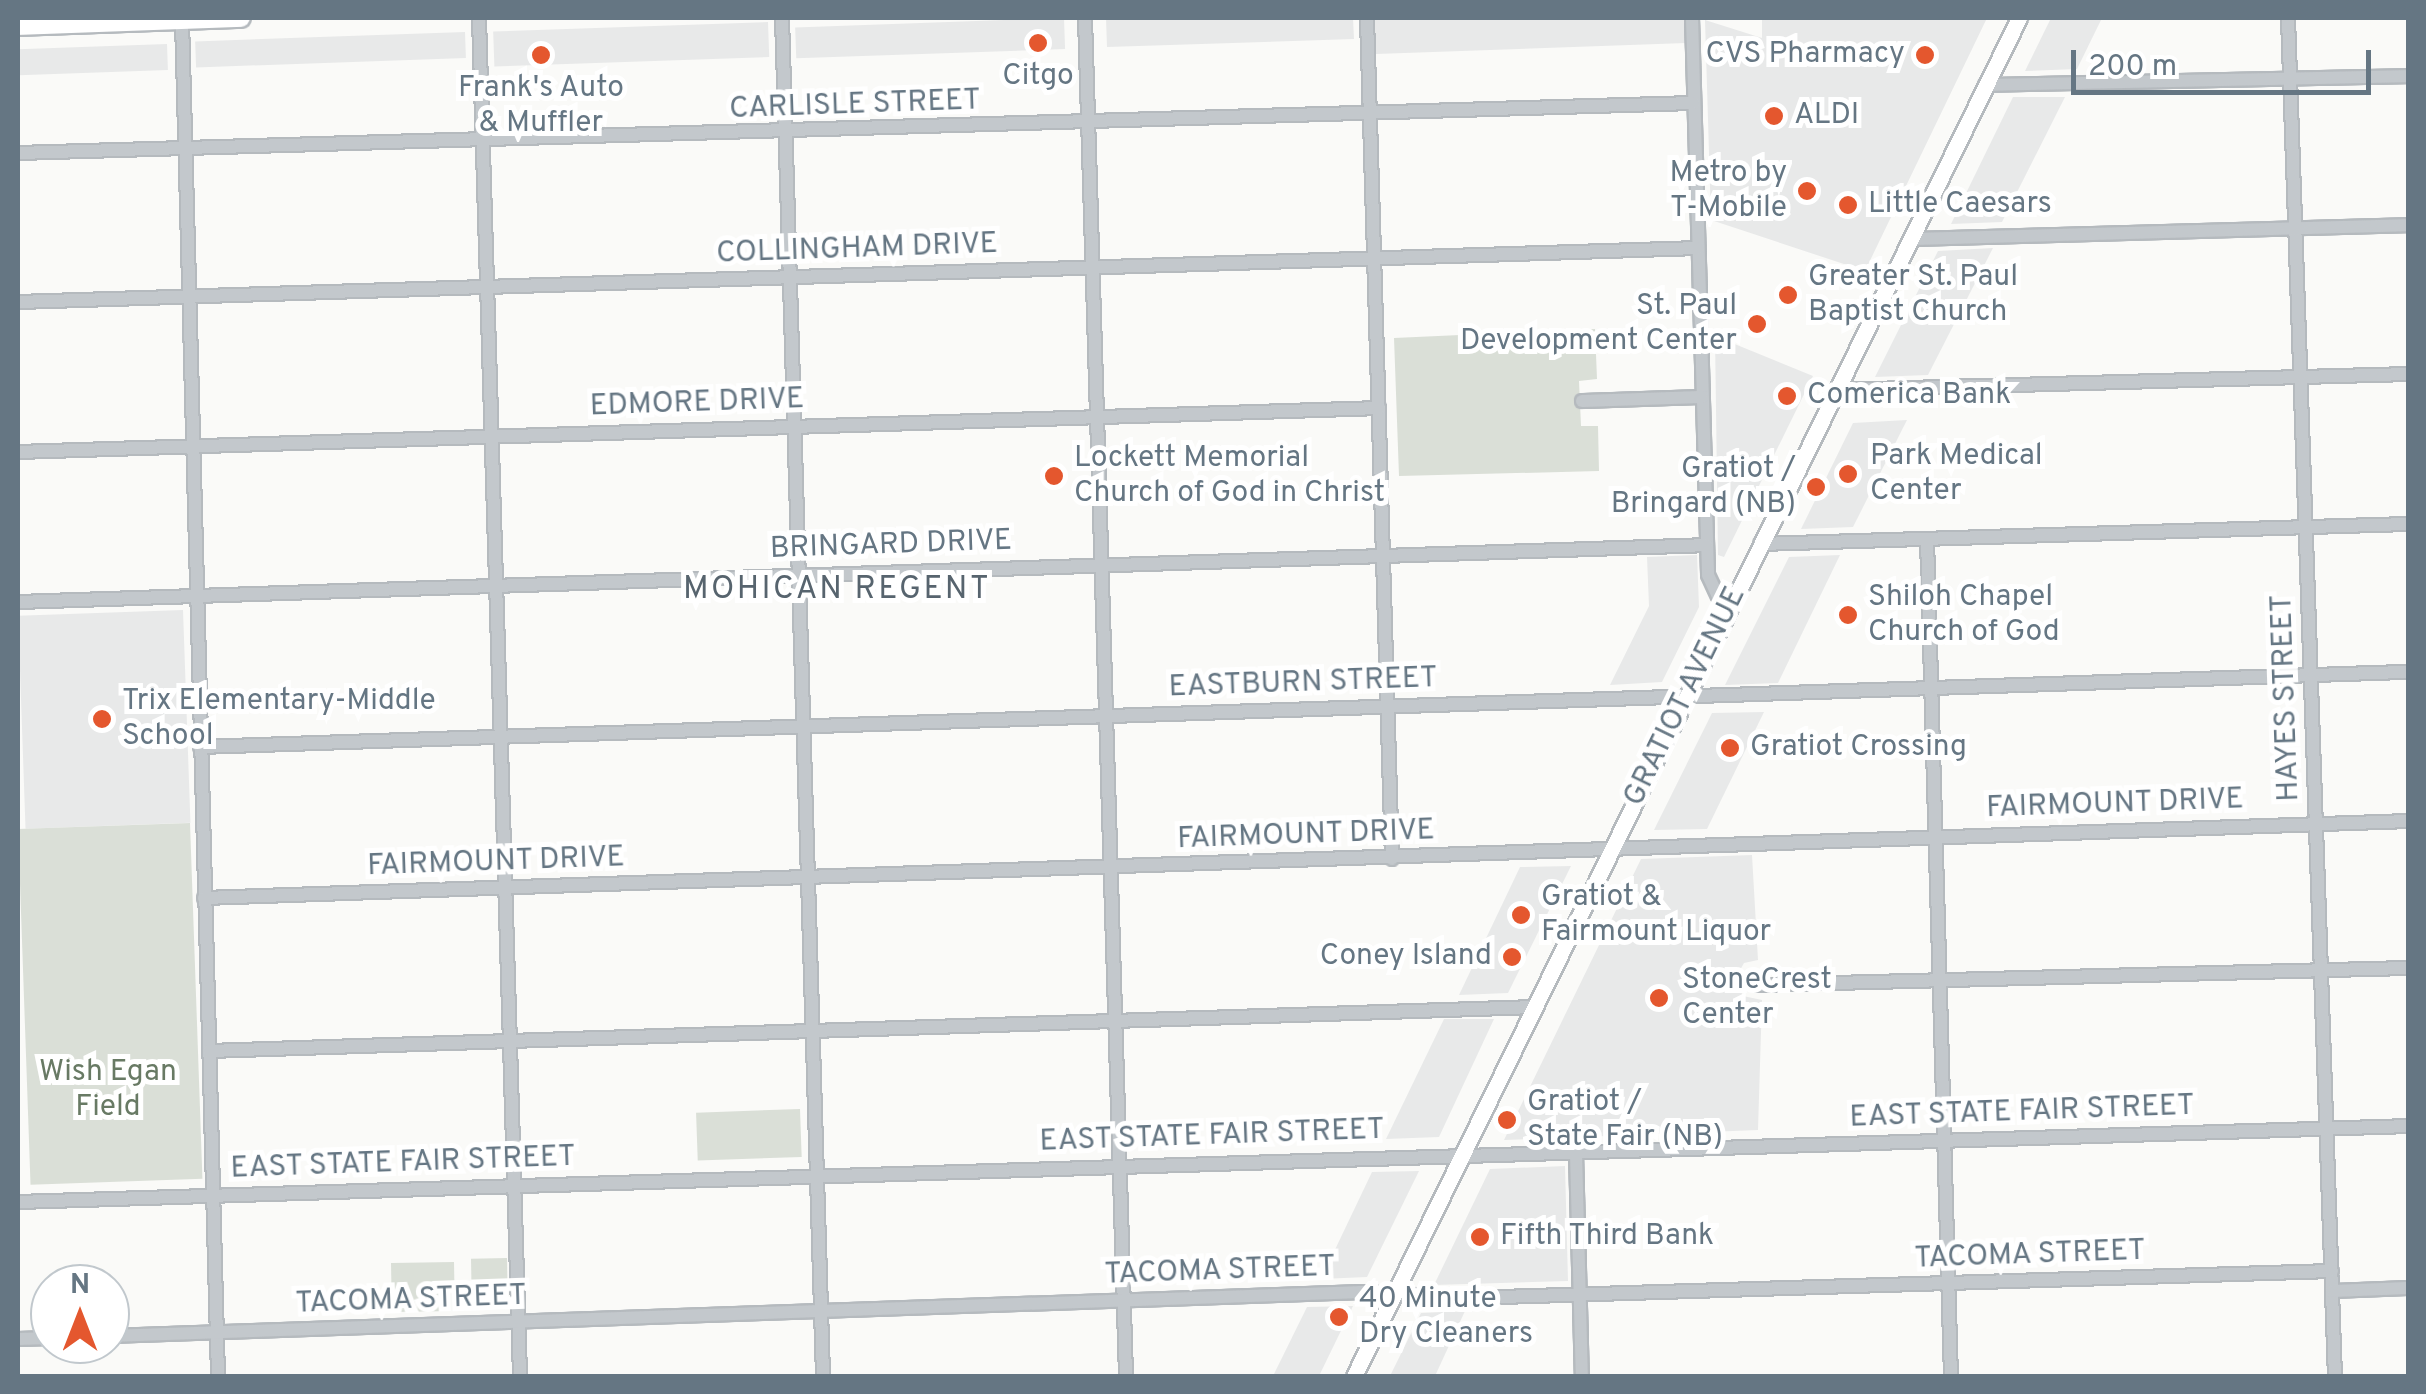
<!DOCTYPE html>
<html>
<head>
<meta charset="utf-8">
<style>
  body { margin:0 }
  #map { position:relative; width:2426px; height:1394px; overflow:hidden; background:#fafaf8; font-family:Overpass,sans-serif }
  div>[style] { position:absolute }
  .built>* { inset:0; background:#e8e9e9; transform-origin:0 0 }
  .green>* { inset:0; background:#dadfd7; transform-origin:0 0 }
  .roads { filter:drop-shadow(2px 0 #b5babe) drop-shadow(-2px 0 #b5babe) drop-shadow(0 2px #b5babe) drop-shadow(0 -2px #b5babe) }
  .minor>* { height:12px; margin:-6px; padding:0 6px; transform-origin:6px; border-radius:6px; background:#c3c8cc }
  .major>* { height:15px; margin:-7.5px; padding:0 7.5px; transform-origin:7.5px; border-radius:7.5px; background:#fff }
  .highway>* { height:18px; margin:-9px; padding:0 9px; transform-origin:9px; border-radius:9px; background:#fff }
  .dots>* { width:28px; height:28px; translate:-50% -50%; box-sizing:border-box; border:5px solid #fff; border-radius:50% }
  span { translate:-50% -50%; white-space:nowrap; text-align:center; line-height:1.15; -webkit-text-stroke:10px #fff; paint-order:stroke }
  .poi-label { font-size:30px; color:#657683 }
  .right { translate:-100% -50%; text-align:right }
  .left { translate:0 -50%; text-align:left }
  .street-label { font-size:30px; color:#657683 }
  .park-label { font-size:30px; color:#687a64 }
  .neighbourhood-label { font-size:32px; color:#57646e; letter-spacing:2.5px }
  .frame { position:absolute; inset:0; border:20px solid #657683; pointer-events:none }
  .north { position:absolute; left:30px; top:1264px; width:100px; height:100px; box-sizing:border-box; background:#fff; border:2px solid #c1c8cd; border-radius:50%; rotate:0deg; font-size:28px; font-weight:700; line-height:40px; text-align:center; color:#657683 }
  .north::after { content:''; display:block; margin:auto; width:35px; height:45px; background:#e4572e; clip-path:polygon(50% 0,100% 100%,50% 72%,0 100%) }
  .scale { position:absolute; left:2071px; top:50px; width:300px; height:45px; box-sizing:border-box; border:5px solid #657683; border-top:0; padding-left:12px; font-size:30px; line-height:35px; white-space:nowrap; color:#657683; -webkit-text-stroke:8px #fff; paint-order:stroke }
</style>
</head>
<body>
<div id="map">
  <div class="built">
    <div style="left:1064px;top:18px;width:31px;height:269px;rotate:88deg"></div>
    <div style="clip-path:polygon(1106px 18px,1353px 18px,1354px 39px,1107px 47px)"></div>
    <div style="clip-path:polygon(1374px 18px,1684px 18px,1686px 43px,1376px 54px)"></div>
    <div style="clip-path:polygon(1762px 18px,1987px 18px,1865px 271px,1711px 220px,1705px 20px,1762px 38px)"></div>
    <div style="clip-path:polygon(2051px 18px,2102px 18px,2077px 69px,2025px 71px)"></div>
    <div style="left:768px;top:22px;width:35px;height:275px;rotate:88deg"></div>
    <div style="left:465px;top:32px;width:26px;height:270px;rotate:88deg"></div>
    <div style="left:167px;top:44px;width:26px;height:149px;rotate:88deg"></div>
    <div style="clip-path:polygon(2013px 97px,2065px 97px,2002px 222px,1951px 224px)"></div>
    <div style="clip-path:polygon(1993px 248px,1928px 375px,1875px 377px,1938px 251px)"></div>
    <div style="clip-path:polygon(1715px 336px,1813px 376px,1724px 557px,1718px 555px)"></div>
    <div style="clip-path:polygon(1907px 420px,1853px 527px,1801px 529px,1853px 423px)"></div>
    <div style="clip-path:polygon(1697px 555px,1699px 607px,1662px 682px,1610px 685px,1649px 606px,1647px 557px)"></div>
    <div style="clip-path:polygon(1840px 555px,1778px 683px,1725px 685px,1789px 557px)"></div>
    <div style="left:183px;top:610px;width:213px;height:165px;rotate:88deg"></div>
    <div style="clip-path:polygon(1764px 712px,1707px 829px,1654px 830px,1712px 713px)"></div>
    <div style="clip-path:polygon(1752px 855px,1758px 960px,1744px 963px,1735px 979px,1743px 996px,1762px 1000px,1758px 1130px,1504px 1140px,1641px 859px)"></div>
    <div style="clip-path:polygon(1571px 866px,1508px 993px,1459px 995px,1520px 867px)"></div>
    <div style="clip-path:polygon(1444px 1019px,1494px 1019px,1439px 1137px,1386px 1139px)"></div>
    <div style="clip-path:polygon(1565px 1166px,1568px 1281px,1434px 1285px,1490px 1169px)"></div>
    <div style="clip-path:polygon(1419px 1171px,1367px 1277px,1321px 1279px,1372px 1172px)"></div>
    <div style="clip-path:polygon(1353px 1306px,1319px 1376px,1273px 1376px,1307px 1307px)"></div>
    <div style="clip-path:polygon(1465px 1311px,1435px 1376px,1390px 1376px,1421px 1313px)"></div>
  </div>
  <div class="green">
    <div style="clip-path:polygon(1595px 329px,1597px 379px,1579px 381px,1581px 426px,1598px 426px,1599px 471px,1399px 476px,1394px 338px)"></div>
    <div style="left:190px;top:823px;width:356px;height:172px;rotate:88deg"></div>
    <div style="left:800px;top:1109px;width:48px;height:104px;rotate:88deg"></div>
    <div style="left:507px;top:1258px;width:51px;height:36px;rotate:89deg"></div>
    <div style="left:454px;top:1262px;width:49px;height:63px;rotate:89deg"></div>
  </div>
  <div class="roads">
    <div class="minor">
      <div style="left:479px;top:18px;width:1359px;rotate:88.27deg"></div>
      <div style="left:782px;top:18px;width:1359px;rotate:88.27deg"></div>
      <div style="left:1085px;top:18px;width:1359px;rotate:88.27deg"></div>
      <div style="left:1367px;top:18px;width:841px;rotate:88.3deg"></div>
      <div style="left:1692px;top:18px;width:557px;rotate:88.35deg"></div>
      <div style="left:1708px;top:575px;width:23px;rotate:65deg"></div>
      <div style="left:1718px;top:596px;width:15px;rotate:32deg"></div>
      <div style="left:2288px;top:18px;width:1359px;rotate:88.02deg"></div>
      <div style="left:182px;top:20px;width:1356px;rotate:88.48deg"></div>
      <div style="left:1985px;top:85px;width:423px;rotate:-1.2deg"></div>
      <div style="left:18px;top:153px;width:1676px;rotate:-1.71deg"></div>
      <div style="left:1911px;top:239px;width:497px;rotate:-1.6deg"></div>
      <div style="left:18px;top:302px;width:1681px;rotate:-1.84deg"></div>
      <div style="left:1836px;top:390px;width:572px;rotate:-1.6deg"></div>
      <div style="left:1582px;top:401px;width:120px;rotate:-1.9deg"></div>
      <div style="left:18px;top:452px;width:1362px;rotate:-1.85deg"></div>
      <div style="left:1927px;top:539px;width:837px;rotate:88.36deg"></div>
      <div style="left:1760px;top:544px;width:648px;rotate:-1.77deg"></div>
      <div style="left:18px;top:602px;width:1689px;rotate:-1.93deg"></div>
      <div style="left:200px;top:747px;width:2209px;rotate:-1.95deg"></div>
      <div style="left:204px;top:898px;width:2205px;rotate:-2deg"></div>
      <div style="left:1758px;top:985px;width:650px;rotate:-1.5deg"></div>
      <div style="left:209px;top:1051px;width:1326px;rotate:-1.9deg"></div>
      <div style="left:1576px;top:1153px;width:223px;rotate:88.5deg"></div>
      <div style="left:18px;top:1202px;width:2391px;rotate:-1.82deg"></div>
      <div style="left:2333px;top:1291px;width:75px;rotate:-2.3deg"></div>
      <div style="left:110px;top:1336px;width:1253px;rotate:-2.01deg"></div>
      <div style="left:1362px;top:1292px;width:106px;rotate:3.2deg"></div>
      <div style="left:1468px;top:1298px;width:864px;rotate:-1.79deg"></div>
      <div style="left:18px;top:1339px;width:32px;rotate:-2deg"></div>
    </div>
    <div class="major">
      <div style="left:1354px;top:1376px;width:1512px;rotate:-63.91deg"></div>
    </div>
    <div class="highway">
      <div style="left:18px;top:26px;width:223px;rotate:-2.1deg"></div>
    </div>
  </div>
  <div class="dots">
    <div style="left:1038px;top:43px;background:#e4572e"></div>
    <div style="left:541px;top:55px;background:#e4572e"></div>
    <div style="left:1925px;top:55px;background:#e4572e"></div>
    <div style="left:1774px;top:116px;background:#e4572e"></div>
    <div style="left:1807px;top:191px;background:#e4572e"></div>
    <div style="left:1848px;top:205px;background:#e4572e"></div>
    <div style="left:1788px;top:295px;background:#e4572e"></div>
    <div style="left:1757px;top:324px;background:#e4572e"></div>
    <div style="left:1787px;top:396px;background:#e4572e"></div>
    <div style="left:1848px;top:474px;background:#e4572e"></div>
    <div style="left:1054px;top:476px;background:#e4572e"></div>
    <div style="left:1816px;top:487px;background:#e4572e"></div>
    <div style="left:1848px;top:615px;background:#e4572e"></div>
    <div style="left:102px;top:719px;background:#e4572e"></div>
    <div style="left:1730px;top:748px;background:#e4572e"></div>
    <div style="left:1521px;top:915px;background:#e4572e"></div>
    <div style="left:1512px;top:957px;background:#e4572e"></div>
    <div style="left:1659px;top:998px;background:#e4572e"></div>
    <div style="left:1507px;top:1120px;background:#e4572e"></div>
    <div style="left:1480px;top:1237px;background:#e4572e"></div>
    <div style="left:1339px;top:1317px;background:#e4572e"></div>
  </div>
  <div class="poi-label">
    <span class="right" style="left:1905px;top:55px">CVS Pharmacy</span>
    <span style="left:1038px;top:77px">Citgo</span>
    <span style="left:541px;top:106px">Frank's Auto<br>&amp; Muffler</span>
    <span class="left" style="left:1794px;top:116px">ALDI</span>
    <span class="right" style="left:1787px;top:191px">Metro by<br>T-Mobile</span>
    <span class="left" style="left:1868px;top:205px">Little Caesars</span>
    <span class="left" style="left:1808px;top:295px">Greater St. Paul<br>Baptist Church</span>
    <span class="right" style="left:1737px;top:324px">St. Paul<br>Development Center</span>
    <span class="left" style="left:1807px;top:396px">Comerica Bank</span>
    <span class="left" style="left:1870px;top:474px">Park Medical<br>Center</span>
    <span class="left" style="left:1074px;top:476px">Lockett Memorial<br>Church of God in Christ</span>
    <span class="right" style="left:1796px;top:487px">Gratiot /<br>Bringard (NB)</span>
    <span class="left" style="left:1868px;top:615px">Shiloh Chapel<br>Church of God</span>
    <span class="left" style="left:122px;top:719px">Trix Elementary-Middle<br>School</span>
    <span class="left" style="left:1750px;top:748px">Gratiot Crossing</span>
    <span class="left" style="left:1541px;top:915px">Gratiot &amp;<br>Fairmount Liquor</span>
    <span class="right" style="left:1492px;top:957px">Coney Island</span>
    <span class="left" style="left:1682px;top:998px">StoneCrest<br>Center</span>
    <span class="left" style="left:1527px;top:1120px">Gratiot /<br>State Fair (NB)</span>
    <span class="left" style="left:1500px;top:1237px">Fifth Third Bank</span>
    <span class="left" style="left:1359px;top:1317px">40 Minute<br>Dry Cleaners</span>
  </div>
  <div class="street-label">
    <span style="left:855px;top:106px;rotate:-2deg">CARLISLE STREET</span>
    <span style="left:857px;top:250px;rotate:-2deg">COLLINGHAM DRIVE</span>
    <span style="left:697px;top:404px;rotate:-2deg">EDMORE DRIVE</span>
    <span style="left:891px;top:546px;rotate:-2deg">BRINGARD DRIVE</span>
    <span style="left:1303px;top:684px;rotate:-2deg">EASTBURN STREET</span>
    <span style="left:1686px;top:697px;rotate:-64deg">GRATIOT AVENUE</span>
    <span style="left:2287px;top:698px;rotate:-92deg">HAYES STREET</span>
    <span style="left:2115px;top:805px;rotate:-2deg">FAIRMOUNT DRIVE</span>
    <span style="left:1306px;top:836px;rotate:-2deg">FAIRMOUNT DRIVE</span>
    <span style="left:496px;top:863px;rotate:-2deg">FAIRMOUNT DRIVE</span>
    <span style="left:2022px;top:1113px;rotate:-2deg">EAST STATE FAIR STREET</span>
    <span style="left:1212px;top:1137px;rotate:-2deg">EAST STATE FAIR STREET</span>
    <span style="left:403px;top:1164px;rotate:-2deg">EAST STATE FAIR STREET</span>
    <span style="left:2030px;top:1256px;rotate:-2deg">TACOMA STREET</span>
    <span style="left:1220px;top:1272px;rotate:-2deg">TACOMA STREET</span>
    <span style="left:411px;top:1301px;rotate:-2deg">TACOMA STREET</span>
  </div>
  <div class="park-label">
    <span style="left:108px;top:1090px">Wish Egan<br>Field</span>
  </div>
  <div class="neighbourhood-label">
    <span style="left:837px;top:590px">MOHICAN REGENT</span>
  </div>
  <div class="frame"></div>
  <div class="north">N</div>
  <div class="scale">200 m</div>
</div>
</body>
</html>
